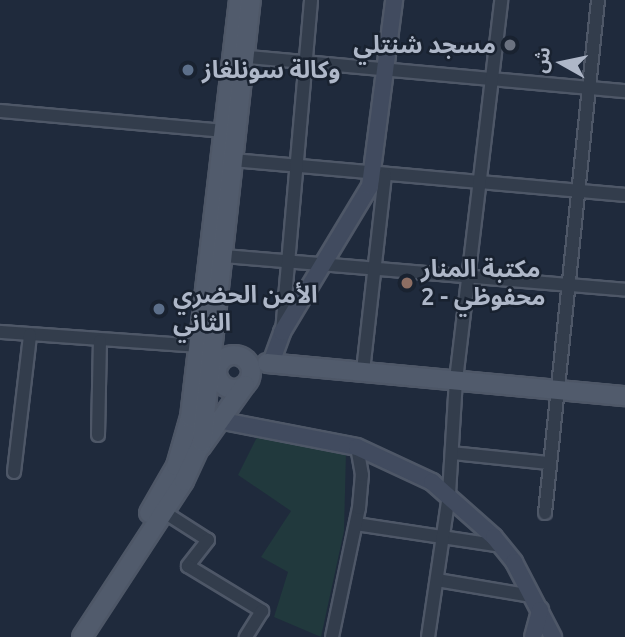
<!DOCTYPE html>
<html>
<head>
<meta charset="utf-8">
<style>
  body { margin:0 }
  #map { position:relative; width:625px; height:637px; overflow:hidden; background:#1f2a3c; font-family:Ubuntu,"Noto Sans Arabic",sans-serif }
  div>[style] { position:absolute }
  .green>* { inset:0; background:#21393d }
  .roads { filter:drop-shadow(2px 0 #4e5767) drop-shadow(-2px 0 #4e5767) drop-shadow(0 2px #4e5767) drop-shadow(0 -2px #4e5767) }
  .street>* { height:12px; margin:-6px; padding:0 6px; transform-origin:6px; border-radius:6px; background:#333d4c }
  .secondary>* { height:16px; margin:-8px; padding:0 8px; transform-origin:8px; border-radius:8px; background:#414b5f }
  .primary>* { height:18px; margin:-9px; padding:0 9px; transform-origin:9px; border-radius:9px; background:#515b6c }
  .primary>.ring { margin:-9px; padding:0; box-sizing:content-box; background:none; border:18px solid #515b6c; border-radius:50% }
  .dots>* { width:19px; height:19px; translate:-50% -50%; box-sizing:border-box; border:4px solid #192230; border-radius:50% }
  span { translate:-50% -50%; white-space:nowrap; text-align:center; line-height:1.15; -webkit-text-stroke:5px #192230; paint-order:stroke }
  .poi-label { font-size:24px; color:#aeb7c8; font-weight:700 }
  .right { translate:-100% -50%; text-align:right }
  .left { translate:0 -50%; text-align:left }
  .north { position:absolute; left:527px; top:28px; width:70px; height:70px; -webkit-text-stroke:5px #192230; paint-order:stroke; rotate:279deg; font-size:19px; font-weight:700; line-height:28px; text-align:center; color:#aeb7c8 }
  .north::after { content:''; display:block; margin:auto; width:24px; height:32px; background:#aeb7c8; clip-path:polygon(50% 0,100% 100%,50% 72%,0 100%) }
</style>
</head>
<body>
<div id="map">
  <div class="green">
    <div style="clip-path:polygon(259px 433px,346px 452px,344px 531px,321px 637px,274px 617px,288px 572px,261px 557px,291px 511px,238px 475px)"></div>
  </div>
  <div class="roads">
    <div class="street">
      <div style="left:238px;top:56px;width:389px;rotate:5.2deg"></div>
      <div style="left:0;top:111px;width:225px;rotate:5.1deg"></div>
      <div style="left:233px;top:160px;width:394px;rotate:5.1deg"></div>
      <div style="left:224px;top:256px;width:402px;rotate:4.8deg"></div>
      <div style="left:0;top:332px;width:198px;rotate:4deg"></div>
      <div style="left:282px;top:332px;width:333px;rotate:-85deg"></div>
      <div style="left:363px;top:371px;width:197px;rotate:-83.6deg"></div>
      <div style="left:98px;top:435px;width:94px;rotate:-88.8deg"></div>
      <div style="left:452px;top:453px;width:98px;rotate:5.9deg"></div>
      <div style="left:14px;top:472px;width:138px;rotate:-83.3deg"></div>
      <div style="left:164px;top:512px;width:52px;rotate:32.5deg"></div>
      <div style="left:208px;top:540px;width:33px;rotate:128deg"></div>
      <div style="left:188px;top:566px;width:87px;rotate:31.3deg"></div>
      <div style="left:262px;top:611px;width:31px;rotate:122deg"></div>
      <div style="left:545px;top:513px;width:516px;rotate:-84.1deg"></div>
      <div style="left:356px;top:524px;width:148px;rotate:8.6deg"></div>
      <div style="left:437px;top:580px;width:96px;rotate:9.6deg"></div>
      <div style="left:332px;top:637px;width:132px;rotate:-78.2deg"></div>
      <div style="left:359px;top:508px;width:33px;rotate:-85deg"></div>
      <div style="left:362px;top:475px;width:28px;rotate:-100deg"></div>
      <div style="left:428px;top:637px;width:145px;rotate:-81.6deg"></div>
      <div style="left:449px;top:494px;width:114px;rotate:-86.5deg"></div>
      <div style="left:456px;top:380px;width:383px;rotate:-83.2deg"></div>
    </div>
    <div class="secondary">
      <div style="left:271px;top:363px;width:33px;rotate:-70deg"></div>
      <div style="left:282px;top:332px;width:170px;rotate:-58.9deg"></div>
      <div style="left:370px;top:186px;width:188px;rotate:-82.6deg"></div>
      <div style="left:223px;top:421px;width:136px;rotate:11deg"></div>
      <div style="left:357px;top:447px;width:83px;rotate:25deg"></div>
      <div style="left:432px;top:482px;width:83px;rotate:41.6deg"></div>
      <div style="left:494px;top:537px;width:32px;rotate:51deg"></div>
      <div style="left:514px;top:562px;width:85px;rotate:62.5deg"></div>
      <div style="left:533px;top:637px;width:28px;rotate:-75deg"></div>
    </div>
    <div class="primary">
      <div class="ring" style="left:217px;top:355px;width:16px;height:16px"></div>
      <div style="left:267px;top:363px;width:360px;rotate:5.3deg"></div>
      <div style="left:201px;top:447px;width:76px;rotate:-54.6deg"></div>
      <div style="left:149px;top:513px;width:54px;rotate:-60.1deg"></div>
      <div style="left:176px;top:466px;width:51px;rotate:-74.1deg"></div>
      <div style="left:190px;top:417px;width:420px;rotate:-83.3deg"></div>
      <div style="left:82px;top:637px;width:186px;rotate:-56.8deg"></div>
      <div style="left:184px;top:481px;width:43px;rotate:-65.2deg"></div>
      <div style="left:202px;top:442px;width:445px;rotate:-83.7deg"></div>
    </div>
  </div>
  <div class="dots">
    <div style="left:510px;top:45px;background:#6b7280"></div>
    <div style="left:188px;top:70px;background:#5c6f8a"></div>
    <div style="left:407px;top:283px;background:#8d6e63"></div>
    <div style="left:159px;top:309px;background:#5c6f8a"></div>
  </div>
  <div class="poi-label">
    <span class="right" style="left:496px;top:45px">مسجد شنتلي</span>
    <span class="left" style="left:202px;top:70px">وكالة سونلغاز</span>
    <span class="left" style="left:421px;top:283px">مكتبة المنار<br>2 - محفوظي</span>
    <span class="left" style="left:173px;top:309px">الأمن الحضري<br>الثاني</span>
  </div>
  <div class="north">ش</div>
</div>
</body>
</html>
